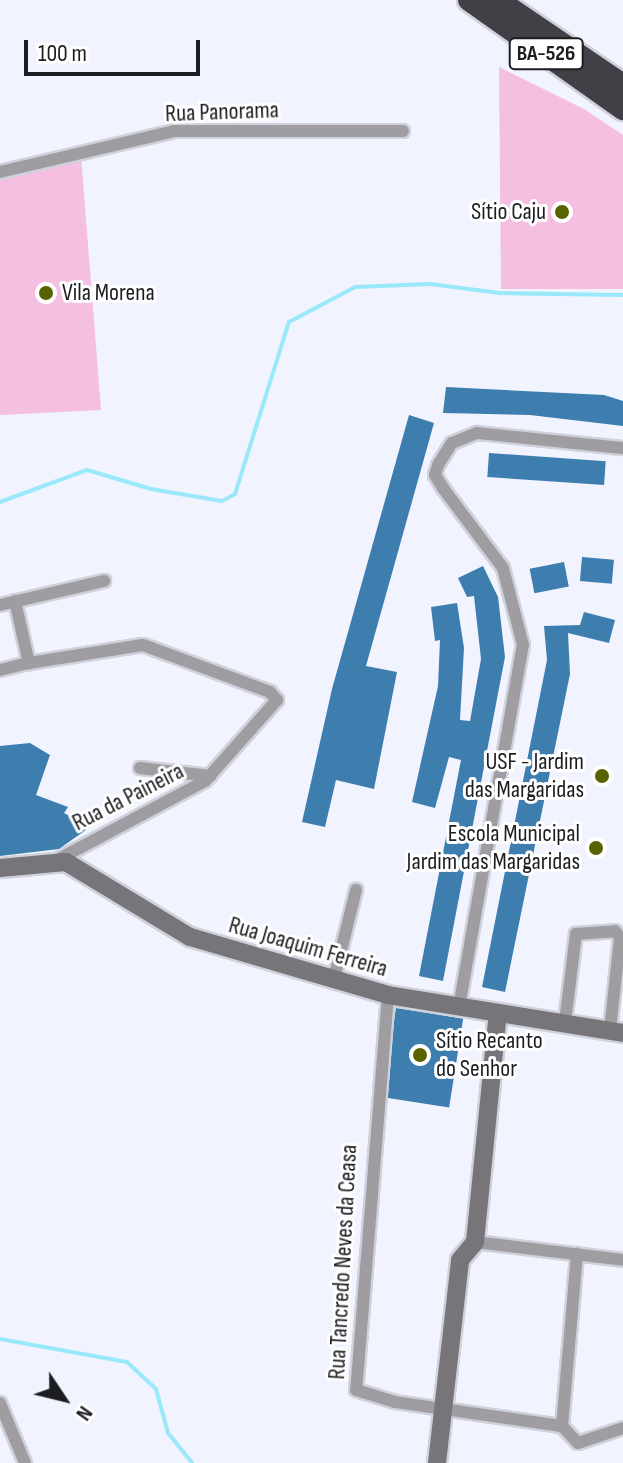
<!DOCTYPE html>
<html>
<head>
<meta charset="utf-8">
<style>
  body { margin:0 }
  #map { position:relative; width:623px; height:1463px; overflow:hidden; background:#f1f3fe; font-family:"Sofia Sans Condensed",sans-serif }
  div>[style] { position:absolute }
  .green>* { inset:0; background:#f4bfe0 }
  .stream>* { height:4px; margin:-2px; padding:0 2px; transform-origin:2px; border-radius:2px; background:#9ae9fa }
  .building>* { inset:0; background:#3e7eaf; transform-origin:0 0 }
  .roads { filter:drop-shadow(2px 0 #cfd1db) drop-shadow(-2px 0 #cfd1db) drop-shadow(0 2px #cfd1db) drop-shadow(0 -2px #cfd1db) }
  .street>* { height:12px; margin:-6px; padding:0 6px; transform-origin:6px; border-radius:6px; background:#9f9da2 }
  .secondary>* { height:18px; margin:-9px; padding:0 9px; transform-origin:9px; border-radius:9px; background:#77747a }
  .highway>* { height:22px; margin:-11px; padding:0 11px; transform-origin:11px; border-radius:11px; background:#433f47 }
  .dots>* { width:22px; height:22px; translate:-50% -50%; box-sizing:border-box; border:4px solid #fff; border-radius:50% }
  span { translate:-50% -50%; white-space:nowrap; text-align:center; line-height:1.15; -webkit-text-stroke:6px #fff; paint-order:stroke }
  .shield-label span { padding:2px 6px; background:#fff; border:2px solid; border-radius:6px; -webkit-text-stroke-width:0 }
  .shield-label { font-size:22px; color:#1c1d21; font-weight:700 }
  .street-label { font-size:24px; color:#1c1d21 }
  .poi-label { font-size:24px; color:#1c1d21 }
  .right { translate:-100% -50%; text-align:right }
  .left { translate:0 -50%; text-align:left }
  .north { position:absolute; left:24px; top:1359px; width:80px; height:80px; -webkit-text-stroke:6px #fff; paint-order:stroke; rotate:125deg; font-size:22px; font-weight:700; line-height:32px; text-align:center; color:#1c1d21 }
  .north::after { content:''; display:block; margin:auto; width:28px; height:36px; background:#1c1d21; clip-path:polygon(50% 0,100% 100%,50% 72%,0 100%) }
  .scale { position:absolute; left:24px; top:40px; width:176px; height:36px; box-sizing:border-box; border:4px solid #1c1d21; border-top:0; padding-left:10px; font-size:24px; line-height:28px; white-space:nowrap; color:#1c1d21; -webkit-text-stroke:6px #fff; paint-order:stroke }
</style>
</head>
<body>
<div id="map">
  <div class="green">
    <div style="clip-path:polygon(499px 67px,584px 109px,623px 135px,623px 289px,501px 289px)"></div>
    <div style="clip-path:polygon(81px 156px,101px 410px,0 415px,0 176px)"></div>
  </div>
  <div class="stream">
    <div style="left:0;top:502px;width:93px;rotate:-20.2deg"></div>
    <div style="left:87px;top:470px;width:67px;rotate:16.5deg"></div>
    <div style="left:151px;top:489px;width:72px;rotate:9.6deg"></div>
    <div style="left:222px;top:501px;width:15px;rotate:-28deg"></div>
    <div style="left:235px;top:494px;width:180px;rotate:-72.6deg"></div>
    <div style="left:289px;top:322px;width:75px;rotate:-27.9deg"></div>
    <div style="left:355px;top:287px;width:75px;rotate:-2.3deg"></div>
    <div style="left:430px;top:284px;width:70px;rotate:7.4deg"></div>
    <div style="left:499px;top:293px;width:124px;rotate:0.9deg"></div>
    <div style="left:0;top:1339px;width:129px;rotate:10.3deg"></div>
    <div style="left:127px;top:1362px;width:40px;rotate:43deg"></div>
    <div style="left:156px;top:1389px;width:46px;rotate:74.7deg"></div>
    <div style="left:168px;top:1433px;width:38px;rotate:51deg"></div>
  </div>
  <div class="building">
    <div style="clip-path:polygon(446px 387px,604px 395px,623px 401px,623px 426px,530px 415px,443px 413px)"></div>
    <div style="clip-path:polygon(409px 415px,434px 423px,366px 666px,397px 672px,374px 789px,336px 780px,325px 827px,302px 822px,332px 689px)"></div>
    <div style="left:489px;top:453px;width:117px;height:24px;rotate:4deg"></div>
    <div style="left:582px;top:557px;width:32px;height:24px;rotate:5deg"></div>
    <div style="left:564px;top:562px;width:25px;height:35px;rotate:79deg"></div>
    <div style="clip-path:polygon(483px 566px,498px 597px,505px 657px,443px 981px,419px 976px,461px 760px,449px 757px,435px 808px,412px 802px,438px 686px,440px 640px,435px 641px,431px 607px,457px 603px,464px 648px,460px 720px,470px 721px,481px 659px,474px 596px,467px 597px,458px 578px)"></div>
    <div style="clip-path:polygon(584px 612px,615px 620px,609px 643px,568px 633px,570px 674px,505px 992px,482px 987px,547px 660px,544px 626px,580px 625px)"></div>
    <div style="clip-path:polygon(30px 743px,50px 755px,36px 795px,68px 807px,64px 813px,90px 827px,59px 849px,0 856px,0 746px)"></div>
    <div style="left:396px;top:1008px;width:68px;height:90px;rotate:9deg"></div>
  </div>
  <div class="roads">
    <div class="street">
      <div style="left:0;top:172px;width:180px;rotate:-13.2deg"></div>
      <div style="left:175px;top:131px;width:228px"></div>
      <div style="left:15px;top:601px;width:64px;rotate:77.3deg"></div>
      <div style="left:29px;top:663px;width:115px;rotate:-9deg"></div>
      <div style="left:143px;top:645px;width:135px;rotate:20.3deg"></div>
      <div style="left:270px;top:692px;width:11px;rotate:49deg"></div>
      <div style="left:277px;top:700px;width:108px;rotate:131.6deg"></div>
      <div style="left:205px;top:781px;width:168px;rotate:151.9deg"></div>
      <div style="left:0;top:605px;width:107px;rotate:-13deg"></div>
      <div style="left:0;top:670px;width:30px;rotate:-14deg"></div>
      <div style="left:140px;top:768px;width:71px;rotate:6.4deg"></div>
      <div style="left:334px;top:979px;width:92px;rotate:-76.1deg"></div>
      <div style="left:388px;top:995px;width:396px;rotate:94.6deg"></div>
      <div style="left:356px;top:1390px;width:41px;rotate:17.1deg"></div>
      <div style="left:395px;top:1402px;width:169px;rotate:8.2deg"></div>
      <div style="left:459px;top:1007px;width:368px;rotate:-80deg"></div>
      <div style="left:523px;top:645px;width:80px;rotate:-104.6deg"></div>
      <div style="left:503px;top:568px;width:100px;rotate:-126.9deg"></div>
      <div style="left:443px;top:488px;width:15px;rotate:-122deg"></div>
      <div style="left:435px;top:475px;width:10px;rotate:-73deg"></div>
      <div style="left:438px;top:465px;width:26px;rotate:-58deg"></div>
      <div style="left:452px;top:443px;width:27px;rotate:-22deg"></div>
      <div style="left:477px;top:433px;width:147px;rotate:5.9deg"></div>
      <div style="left:565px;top:1022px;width:89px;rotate:-82.9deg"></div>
      <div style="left:576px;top:934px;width:39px;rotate:-4deg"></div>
      <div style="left:615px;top:931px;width:9px;rotate:54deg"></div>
      <div style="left:620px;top:938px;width:93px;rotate:96.2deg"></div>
      <div style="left:475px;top:1242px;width:149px;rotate:6.9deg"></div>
      <div style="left:0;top:1403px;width:65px;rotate:67.4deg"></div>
      <div style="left:562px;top:1426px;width:173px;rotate:-85deg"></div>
      <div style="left:562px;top:1426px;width:23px;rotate:47deg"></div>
      <div style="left:578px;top:1443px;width:47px;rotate:-18.4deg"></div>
    </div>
    <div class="secondary">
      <div style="left:0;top:868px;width:66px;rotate:-5.2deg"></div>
      <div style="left:66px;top:862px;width:145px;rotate:31.2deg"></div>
      <div style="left:190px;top:937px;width:206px;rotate:16.3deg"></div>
      <div style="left:388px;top:995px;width:238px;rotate:9.2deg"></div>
      <div style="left:437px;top:1463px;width:204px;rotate:-83.5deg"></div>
      <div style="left:460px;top:1260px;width:23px;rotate:-50deg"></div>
      <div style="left:475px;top:1242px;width:230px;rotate:-84.3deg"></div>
    </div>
    <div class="highway">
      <div style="left:469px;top:0;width:189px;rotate:35.3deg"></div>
      <div style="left:498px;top:0;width:151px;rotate:34.2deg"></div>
    </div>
  </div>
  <div class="dots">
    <div style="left:562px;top:212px;background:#586200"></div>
    <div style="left:46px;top:293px;background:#586200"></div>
    <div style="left:602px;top:776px;background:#586200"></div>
    <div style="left:596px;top:848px;background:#586200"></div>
    <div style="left:420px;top:1055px;background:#586200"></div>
  </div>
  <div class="shield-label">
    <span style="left:546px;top:54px">BA-526</span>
  </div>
  <div class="street-label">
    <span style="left:222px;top:112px;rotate:-2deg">Rua Panorama</span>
    <span style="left:128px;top:797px;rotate:-27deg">Rua da Paineira</span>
    <span style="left:308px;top:947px;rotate:16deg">Rua Joaquim Ferreira</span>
    <span style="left:343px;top:1262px;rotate:-87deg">Rua Tancredo Neves da Ceasa</span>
  </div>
  <div class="poi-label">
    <span class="right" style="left:546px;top:212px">Sítio Caju</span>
    <span class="left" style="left:62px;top:293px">Vila Morena</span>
    <span class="right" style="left:584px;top:776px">USF - Jardim<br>das Margaridas</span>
    <span class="right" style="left:580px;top:848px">Escola Municipal<br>Jardim das Margaridas</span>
    <span class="left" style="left:436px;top:1055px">Sítio Recanto<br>do Senhor</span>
  </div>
  <div class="north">N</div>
  <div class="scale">100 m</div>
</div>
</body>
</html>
